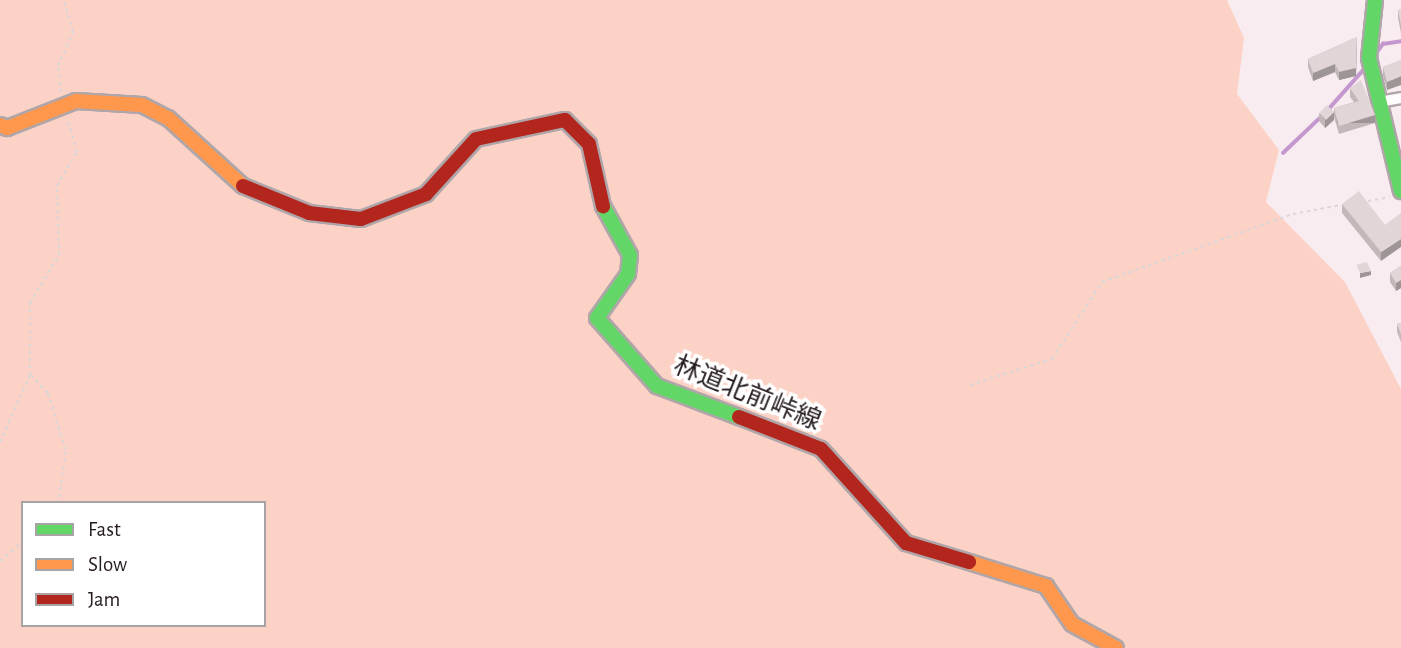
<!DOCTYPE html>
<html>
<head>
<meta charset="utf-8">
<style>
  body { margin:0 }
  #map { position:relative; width:1401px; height:648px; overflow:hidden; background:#f9ecf0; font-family:"Alegreya Sans","Noto Sans JP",sans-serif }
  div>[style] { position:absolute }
  .green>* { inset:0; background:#fbd2c5 }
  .stream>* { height:3.5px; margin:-1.75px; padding:0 1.75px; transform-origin:1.75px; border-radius:1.75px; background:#c498cf }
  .path>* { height:2px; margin-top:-1px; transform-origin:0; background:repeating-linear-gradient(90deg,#dad6d7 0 3.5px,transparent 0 7px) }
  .roads { filter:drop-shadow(2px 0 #b0a6a9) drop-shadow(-2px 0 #b0a6a9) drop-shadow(0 2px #b0a6a9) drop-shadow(0 -2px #b0a6a9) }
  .street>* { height:10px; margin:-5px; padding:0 5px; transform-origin:5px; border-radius:5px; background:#fefcfd }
  .fast>* { height:14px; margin:-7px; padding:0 7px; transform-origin:7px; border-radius:7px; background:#63d668 }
  .slow>* { height:14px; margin:-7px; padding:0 7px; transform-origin:7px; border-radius:7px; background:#ff974d }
  .jam>* { height:14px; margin:-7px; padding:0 7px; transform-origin:7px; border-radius:7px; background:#b3261e }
  .wall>* { inset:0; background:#c2b7b9 }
  .shaded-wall>* { inset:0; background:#9e9596; transform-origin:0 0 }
  .building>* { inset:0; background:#e1d5d7; transform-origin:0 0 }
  span { translate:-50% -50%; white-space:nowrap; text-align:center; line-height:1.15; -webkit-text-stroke:7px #fff; paint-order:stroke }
  .street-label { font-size:26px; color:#261c1f }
  .legend { position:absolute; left:21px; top:501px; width:245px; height:126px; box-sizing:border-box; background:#fff; border:2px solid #a8a4a5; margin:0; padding:9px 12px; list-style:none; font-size:21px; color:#261c1f }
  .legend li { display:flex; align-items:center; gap:14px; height:35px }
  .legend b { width:35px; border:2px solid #a8a4a5 }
</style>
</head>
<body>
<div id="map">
  <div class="green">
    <div style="clip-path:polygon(evenodd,0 0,1227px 0,1244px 38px,1237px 94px,1279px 150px,1266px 202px,1345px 282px,1401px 389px,1401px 648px,0 648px,0 0,23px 503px,264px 503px,264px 625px,23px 625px,23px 503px)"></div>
  </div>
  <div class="stream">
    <div style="left:1375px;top:55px;width:14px;rotate:-54deg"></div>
    <div style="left:1383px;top:44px;width:18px;rotate:-9deg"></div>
    <div style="left:1327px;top:111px;width:59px;rotate:-48.4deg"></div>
    <div style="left:1283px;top:153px;width:54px;rotate:-43.5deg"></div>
  </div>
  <div class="path">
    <div style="left:61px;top:92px;width:26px;rotate:-97deg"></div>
    <div style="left:58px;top:66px;width:37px;rotate:-66deg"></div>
    <div style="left:73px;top:32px;width:33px;rotate:-106deg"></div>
    <div style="left:1368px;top:201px;width:22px;rotate:-10deg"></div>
    <div style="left:31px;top:375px;width:25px;rotate:47deg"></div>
    <div style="left:48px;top:393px;width:62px;rotate:73deg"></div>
    <div style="left:66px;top:452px;width:52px;rotate:98.9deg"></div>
    <div style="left:970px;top:385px;width:86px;rotate:-17.6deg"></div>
    <div style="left:1052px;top:359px;width:92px;rotate:-57deg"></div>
    <div style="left:1102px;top:282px;width:203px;rotate:-19.6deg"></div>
    <div style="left:1293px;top:214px;width:49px;rotate:-10.6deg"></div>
    <div style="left:0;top:442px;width:73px;rotate:-65.9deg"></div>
    <div style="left:30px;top:375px;width:72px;rotate:-90deg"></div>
    <div style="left:30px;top:303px;width:56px;rotate:-58.9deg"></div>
    <div style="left:59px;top:255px;width:69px;rotate:-91.7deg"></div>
    <div style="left:57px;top:186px;width:39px;rotate:-60deg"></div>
    <div style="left:77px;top:152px;width:35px;rotate:-106deg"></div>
    <div style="left:0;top:561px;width:30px;rotate:-40deg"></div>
  </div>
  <div class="roads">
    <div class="street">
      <div style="left:1379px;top:102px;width:22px;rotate:-10deg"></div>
    </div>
    <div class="fast">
      <div style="left:1375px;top:0;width:58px;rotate:95.9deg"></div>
      <div style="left:1369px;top:58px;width:137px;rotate:76.5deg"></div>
      <div style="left:603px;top:206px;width:56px;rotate:61.1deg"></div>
      <div style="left:630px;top:255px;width:19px;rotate:96deg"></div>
      <div style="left:628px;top:274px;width:54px;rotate:125.2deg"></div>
      <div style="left:597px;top:318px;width:91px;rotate:48.6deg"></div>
      <div style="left:657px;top:386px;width:88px;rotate:20.7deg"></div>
    </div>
    <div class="slow">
      <div style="left:0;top:125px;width:8px;rotate:23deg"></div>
      <div style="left:7px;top:128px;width:74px;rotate:-21.4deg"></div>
      <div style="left:76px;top:101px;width:66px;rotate:3.5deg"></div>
      <div style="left:142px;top:105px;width:29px;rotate:27deg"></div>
      <div style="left:168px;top:118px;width:101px;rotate:42.2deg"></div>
      <div style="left:969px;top:562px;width:81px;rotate:17.3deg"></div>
      <div style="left:1046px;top:586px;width:46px;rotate:55.6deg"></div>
      <div style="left:1072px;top:624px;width:50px;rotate:28.6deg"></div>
    </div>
    <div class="jam">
      <div style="left:243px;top:186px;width:71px;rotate:22.2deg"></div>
      <div style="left:309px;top:213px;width:52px;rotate:6.6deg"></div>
      <div style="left:361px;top:219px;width:70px;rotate:-21deg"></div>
      <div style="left:426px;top:194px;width:74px;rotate:-47.7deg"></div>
      <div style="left:476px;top:139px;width:91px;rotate:-12.1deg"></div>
      <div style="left:565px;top:120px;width:34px;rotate:45deg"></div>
      <div style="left:589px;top:144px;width:64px;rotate:77.3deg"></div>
      <div style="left:739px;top:417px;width:88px;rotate:21.3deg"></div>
      <div style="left:821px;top:449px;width:127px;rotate:47.9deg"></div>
      <div style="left:906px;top:543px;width:66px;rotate:16.8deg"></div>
    </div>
  </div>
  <div class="wall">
    <div style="clip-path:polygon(1401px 9px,1401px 33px,1398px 18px,1398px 10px)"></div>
    <div style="clip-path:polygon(1357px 37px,1356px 76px,1339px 80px,1335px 72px,1313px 81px,1308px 67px,1308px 59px)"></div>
    <div style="clip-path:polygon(1401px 60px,1387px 90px,1383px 76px,1383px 67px)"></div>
    <div style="clip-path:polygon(1350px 88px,1375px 123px,1339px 134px,1334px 117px,1334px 108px,1354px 102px,1350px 97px)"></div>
    <div style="clip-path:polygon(1319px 113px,1334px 120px,1325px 128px,1319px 121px)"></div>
    <div style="clip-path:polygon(1342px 204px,1385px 225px,1381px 261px,1342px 213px)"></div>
    <div style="clip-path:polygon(1401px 266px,1401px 288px,1396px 291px,1390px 282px,1390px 273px)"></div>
    <div style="clip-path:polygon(1401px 323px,1401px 342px,1397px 332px,1397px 324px)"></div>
  </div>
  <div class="shaded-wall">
    <div style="clip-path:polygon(1357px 37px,1356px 76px,1339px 80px,1339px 72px)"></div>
    <div style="clip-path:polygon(1335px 64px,1335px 72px,1313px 81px,1313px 73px)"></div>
    <div style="clip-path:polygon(1401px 76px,1401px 85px,1387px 90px,1387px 82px)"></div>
    <div style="clip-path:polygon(1334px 112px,1334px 120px,1325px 128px,1325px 120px)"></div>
    <div style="left:1375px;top:115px;width:8px;height:38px;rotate:90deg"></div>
    <div style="clip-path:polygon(1401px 239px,1401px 247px,1381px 261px,1381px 252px)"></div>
    <div style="clip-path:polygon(1371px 271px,1371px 275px,1360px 278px,1360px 273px)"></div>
    <div style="clip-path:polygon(1401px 280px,1401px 288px,1396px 291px,1396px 283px)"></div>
  </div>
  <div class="building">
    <div style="clip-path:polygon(1401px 9px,1401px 25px,1398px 10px)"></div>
    <div style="clip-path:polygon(1357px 37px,1356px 68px,1339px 72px,1335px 64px,1313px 73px,1308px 59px)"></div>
    <div style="clip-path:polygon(1401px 60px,1401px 76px,1387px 82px,1383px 67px)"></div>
    <div style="clip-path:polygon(1361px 80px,1375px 115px,1339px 126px,1334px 108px,1359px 101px,1350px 88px)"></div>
    <div style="left:1327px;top:105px;width:10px;height:11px;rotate:45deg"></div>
    <div style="clip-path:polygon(1359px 191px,1385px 225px,1401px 213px,1401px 239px,1381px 252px,1342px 204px)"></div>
    <div style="clip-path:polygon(1367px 262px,1371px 271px,1360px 273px,1356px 265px)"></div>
    <div style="clip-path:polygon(1401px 266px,1401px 280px,1396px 283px,1390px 273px)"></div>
    <div style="clip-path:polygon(1401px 323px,1401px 334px,1397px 324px)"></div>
  </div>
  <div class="street-label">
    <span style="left:747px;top:394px;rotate:22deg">林道北前峠線</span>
  </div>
  <ul class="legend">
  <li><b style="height:9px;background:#63d668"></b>Fast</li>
  <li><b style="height:9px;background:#ff974d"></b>Slow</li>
  <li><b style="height:9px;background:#b3261e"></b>Jam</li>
  </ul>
</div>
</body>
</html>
